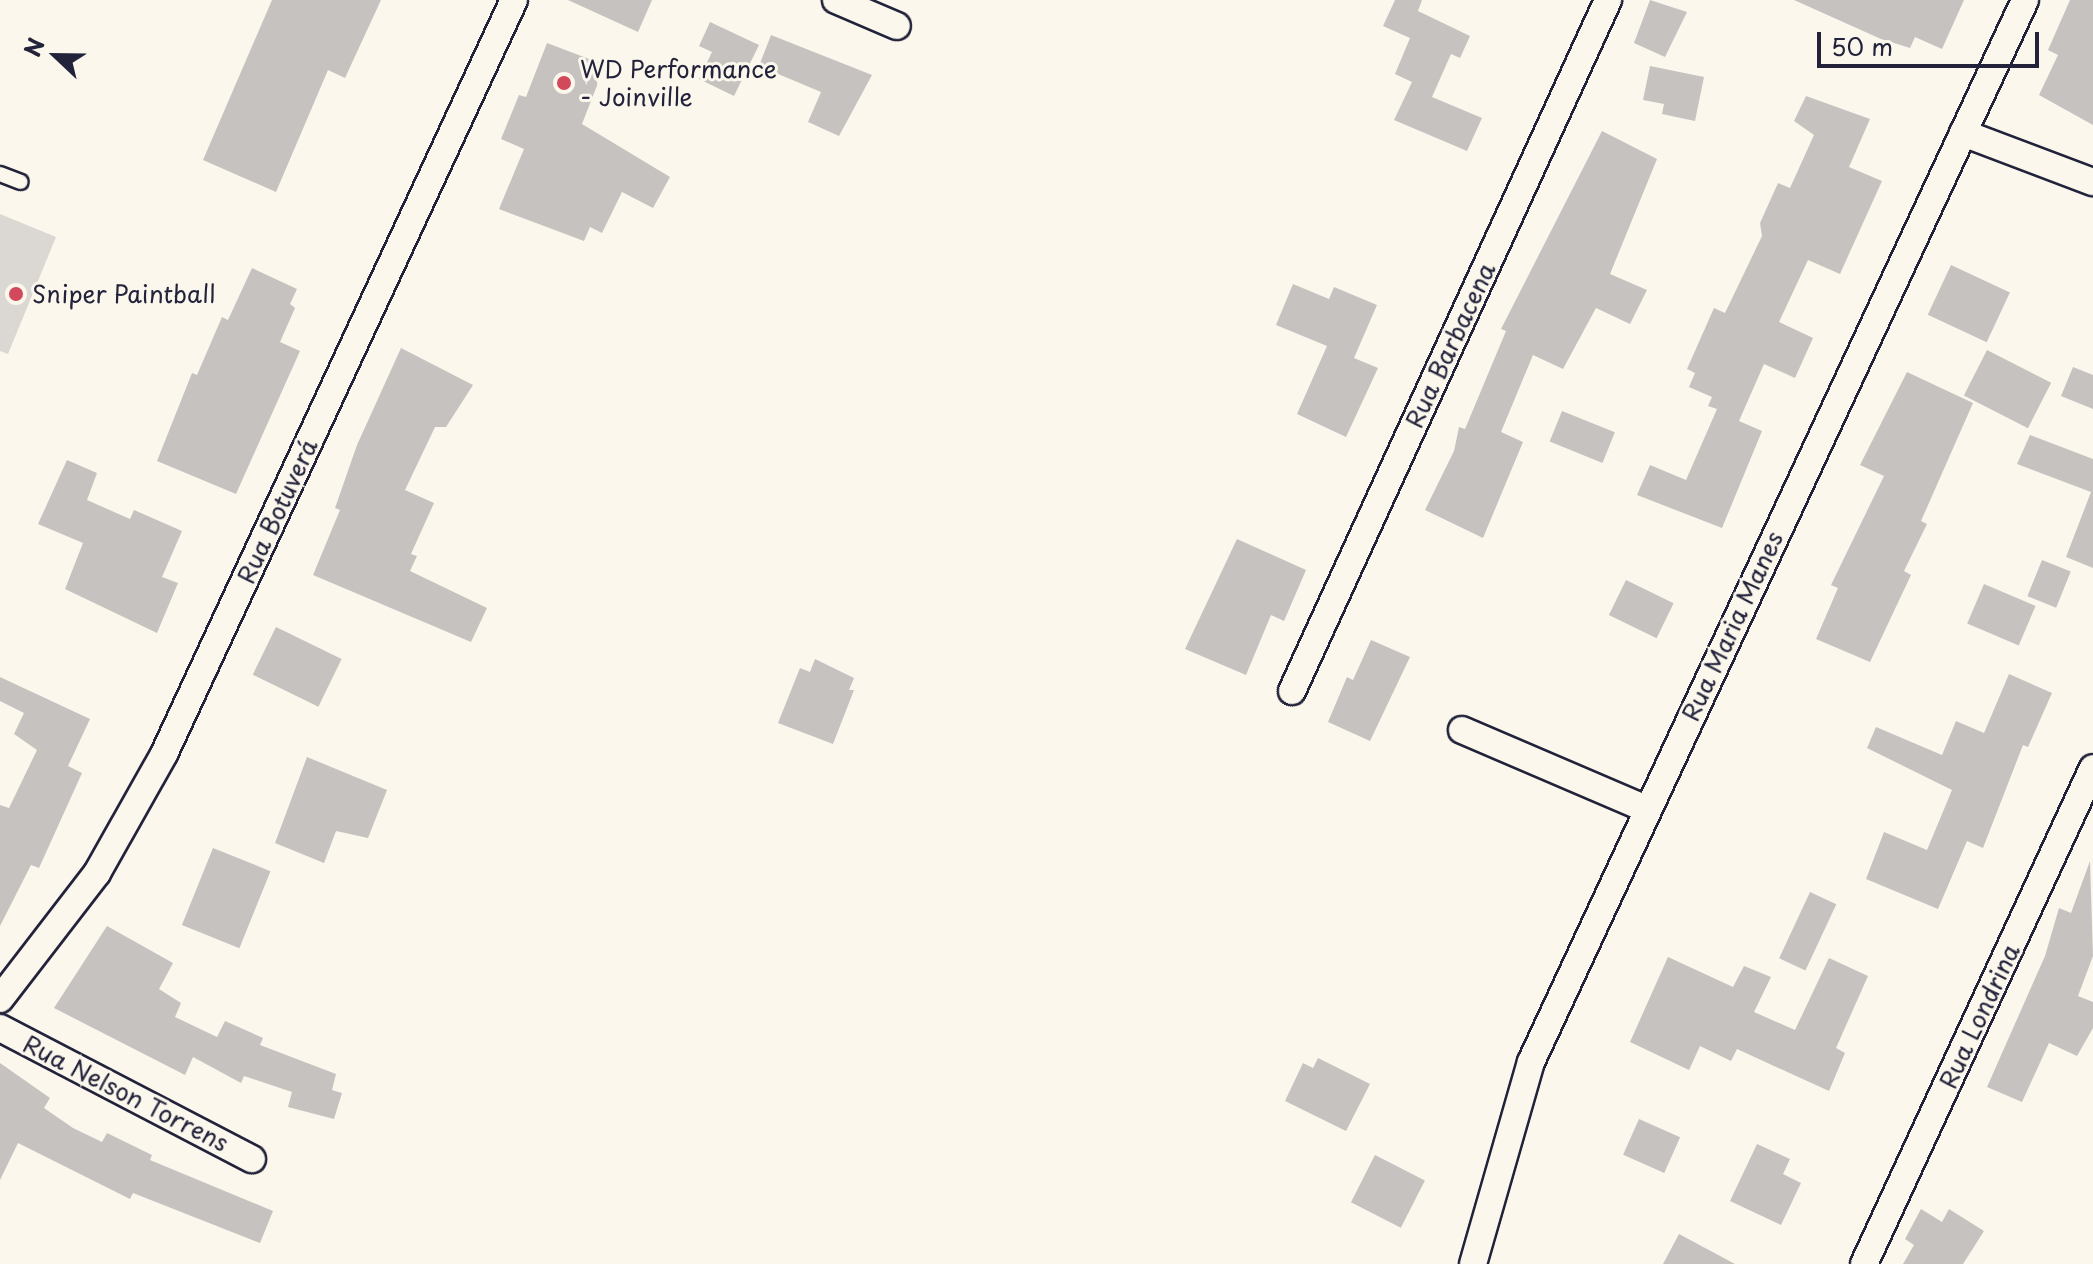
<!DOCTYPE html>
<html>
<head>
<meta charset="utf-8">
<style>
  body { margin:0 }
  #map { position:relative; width:2093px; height:1264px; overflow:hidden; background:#fbf7ec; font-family:"Playpen Sans",sans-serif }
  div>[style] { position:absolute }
  .green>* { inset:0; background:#dbd8d3 }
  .building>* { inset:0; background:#c6c2c0; transform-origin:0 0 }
  .roads { filter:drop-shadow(2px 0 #22223b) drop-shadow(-2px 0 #22223b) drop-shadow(0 2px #22223b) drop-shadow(0 -2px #22223b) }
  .lane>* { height:14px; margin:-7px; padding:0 7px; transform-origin:7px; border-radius:7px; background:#fbf7ec }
  .street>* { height:26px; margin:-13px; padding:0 13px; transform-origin:13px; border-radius:13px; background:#fbf7ec }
  .dots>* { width:22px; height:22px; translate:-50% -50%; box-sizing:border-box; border:4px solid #fbf7ec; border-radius:50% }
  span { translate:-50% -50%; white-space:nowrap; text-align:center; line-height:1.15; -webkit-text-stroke:6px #fbf7ec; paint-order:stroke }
  .poi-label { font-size:24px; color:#22223b }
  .left { translate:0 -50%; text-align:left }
  .street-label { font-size:24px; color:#22223b }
  .north { position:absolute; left:16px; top:16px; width:80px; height:80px; -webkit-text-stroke:6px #fbf7ec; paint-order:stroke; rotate:292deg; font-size:22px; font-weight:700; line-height:32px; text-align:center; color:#22223b }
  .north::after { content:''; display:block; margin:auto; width:28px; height:36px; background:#22223b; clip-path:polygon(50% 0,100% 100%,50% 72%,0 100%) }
  .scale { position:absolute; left:1817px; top:32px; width:222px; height:36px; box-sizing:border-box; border:4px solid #22223b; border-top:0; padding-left:10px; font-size:24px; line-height:28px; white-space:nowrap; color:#22223b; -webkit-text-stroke:6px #fbf7ec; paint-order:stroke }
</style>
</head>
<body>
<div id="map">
  <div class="green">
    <div style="clip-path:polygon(0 214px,56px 237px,8px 354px,0 351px)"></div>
  </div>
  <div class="building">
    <div style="clip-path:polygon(272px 0,381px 0,345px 78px,328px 70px,276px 192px,203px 160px)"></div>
    <div style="clip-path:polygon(568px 0,652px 0,638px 32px)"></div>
    <div style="clip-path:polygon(1395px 0,1422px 0,1418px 11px,1470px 36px,1460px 58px,1451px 54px,1432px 97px,1482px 118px,1467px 151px,1394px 120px,1412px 82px,1395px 74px,1410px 38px,1383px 26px)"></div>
    <div style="clip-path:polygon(1650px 0,1687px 12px,1665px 57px,1634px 43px)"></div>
    <div style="clip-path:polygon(1794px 0,1964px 0,1942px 49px,1915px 37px,1910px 48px,1881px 39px)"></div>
    <div style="clip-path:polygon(2070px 0,2093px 0,2093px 125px,2039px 95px,2058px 55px,2048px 50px)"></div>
    <div style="clip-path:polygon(710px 22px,759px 45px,734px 96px,699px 79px,712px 52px,699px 46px)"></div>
    <div style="clip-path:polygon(771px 35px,872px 75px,839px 136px,808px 122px,821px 92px,759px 66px)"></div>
    <div style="clip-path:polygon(547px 43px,605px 65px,582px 124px,670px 177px,653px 208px,622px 192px,602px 233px,590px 227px,584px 241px,499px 209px,524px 149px,501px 139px,519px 95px,526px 97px)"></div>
    <div style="clip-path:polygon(1650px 66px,1704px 77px,1695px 121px,1662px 114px,1664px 104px,1643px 100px)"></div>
    <div style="clip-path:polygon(1806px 96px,1870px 119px,1849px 167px,1882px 181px,1840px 274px,1808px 260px,1779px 322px,1813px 338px,1795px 378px,1764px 364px,1739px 421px,1762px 431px,1722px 528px,1637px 495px,1650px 465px,1686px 480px,1717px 409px,1708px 406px,1712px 397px,1689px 387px,1695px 373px,1687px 369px,1714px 308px,1725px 313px,1762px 236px,1760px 223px,1778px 183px,1790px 188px,1814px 135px,1794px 121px)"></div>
    <div style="clip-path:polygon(1602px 131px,1657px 159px,1610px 274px,1647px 290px,1630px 324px,1596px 308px,1563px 369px,1533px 355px,1501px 432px,1523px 442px,1483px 538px,1425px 510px,1454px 451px,1459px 427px,1465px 429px,1506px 331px,1501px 329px)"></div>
    <div style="left:1951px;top:265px;width:65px;height:55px;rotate:25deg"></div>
    <div style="clip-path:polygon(252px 268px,297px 289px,290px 304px,295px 308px,280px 342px,300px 351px,236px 494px,157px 461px,192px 373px,197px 375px,222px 317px,228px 320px)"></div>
    <div style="clip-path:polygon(1293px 284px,1329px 299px,1334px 287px,1377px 305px,1354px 358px,1378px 368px,1346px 437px,1297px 414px,1327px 346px,1276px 325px)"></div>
    <div style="clip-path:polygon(401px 348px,473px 385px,446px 427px,435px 427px,405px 490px,434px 503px,411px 554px,417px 556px,410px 571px,487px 608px,471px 642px,313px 575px,340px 510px,335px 508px,357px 445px)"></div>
    <div style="left:1987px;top:350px;width:72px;height:51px;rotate:27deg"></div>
    <div style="clip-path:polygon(2073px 367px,2093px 375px,2093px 409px,2061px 396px)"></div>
    <div style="clip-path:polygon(1907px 372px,1973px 403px,1921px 521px,1927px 524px,1904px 571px,1911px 575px,1870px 662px,1816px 639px,1838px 588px,1831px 585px,1884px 476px,1860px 465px)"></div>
    <div style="left:1562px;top:411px;width:57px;height:33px;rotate:22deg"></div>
    <div style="clip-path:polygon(2030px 435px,2093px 459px,2093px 568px,2066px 557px,2091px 492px,2017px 464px)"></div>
    <div style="clip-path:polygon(67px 460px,97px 473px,87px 500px,130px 519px,134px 510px,182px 531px,162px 577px,178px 583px,157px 633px,65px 589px,83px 543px,38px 524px)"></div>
    <div style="clip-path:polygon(1237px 539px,1306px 570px,1284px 621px,1271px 615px,1246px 675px,1185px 649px)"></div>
    <div style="left:2042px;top:560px;width:31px;height:39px;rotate:22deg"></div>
    <div style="left:1626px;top:580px;width:53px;height:39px;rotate:26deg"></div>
    <div style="left:1984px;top:584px;width:56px;height:43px;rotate:23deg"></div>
    <div style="left:276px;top:627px;width:73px;height:53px;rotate:26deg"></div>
    <div style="clip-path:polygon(1371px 640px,1410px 657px,1370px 741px,1328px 722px,1347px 677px,1353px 680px)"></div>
    <div style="clip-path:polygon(815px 659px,854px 678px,849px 690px,854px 690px,833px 744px,778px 723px,800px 668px,810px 672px)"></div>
    <div style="clip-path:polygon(2009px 674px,2052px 693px,2028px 747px,2023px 745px,1983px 848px,1967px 841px,1938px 909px,1866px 879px,1884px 832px,1927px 850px,1952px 790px,1867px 748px,1876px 727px,1942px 755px,1956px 721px,1984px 733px)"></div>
    <div style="clip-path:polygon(0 677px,90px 719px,68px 766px,82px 773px,39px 868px,31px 865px,0 926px,0 805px,9px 808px,37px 750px,14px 734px,24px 713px,0 701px)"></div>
    <div style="clip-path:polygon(307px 757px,387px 790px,368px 838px,336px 831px,324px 863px,275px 843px)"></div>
    <div style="left:213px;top:848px;width:62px;height:83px;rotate:22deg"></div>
    <div style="clip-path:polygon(2090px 861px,2093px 956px,2078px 996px,2093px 1002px,2093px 1028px,2077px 1056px,2049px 1043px,2022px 1102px,1987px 1087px,2045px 956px,2059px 908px,2071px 913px)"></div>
    <div style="left:1810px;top:892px;width:29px;height:73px;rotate:25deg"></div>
    <div style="clip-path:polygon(107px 926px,173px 963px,159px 989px,181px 1003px,175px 1017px,217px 1037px,225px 1021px,263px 1038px,260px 1045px,336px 1074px,332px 1090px,342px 1093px,334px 1119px,288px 1107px,292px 1092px,244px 1076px,241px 1083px,193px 1057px,185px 1075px,54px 1008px)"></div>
    <div style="clip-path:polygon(1668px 957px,1733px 987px,1744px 966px,1771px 977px,1754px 1012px,1795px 1030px,1829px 958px,1868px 976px,1836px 1048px,1845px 1053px,1829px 1091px,1737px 1049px,1731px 1061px,1700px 1046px,1689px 1070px,1630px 1042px)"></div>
    <div style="clip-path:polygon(1318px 1058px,1370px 1084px,1346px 1131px,1285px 1101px,1303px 1063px,1313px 1068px)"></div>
    <div style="clip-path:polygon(0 1063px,50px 1098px,44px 1108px,73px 1128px,102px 1142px,107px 1133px,152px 1155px,150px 1160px,273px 1211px,260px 1243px,133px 1193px,130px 1199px,18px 1143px,0 1180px)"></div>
    <div style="left:1639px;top:1119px;width:45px;height:39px;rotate:24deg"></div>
    <div style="clip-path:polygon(1757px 1144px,1790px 1159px,1783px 1174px,1801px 1183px,1781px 1225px,1730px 1201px)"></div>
    <div style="left:1375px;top:1155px;width:56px;height:53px;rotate:27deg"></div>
    <div style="clip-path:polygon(1921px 1209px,1942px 1222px,1949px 1209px,1984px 1231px,1963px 1264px,1903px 1264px,1914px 1245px,1905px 1239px)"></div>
    <div style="clip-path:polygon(1679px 1234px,1735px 1264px,1663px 1264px)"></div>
  </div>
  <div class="roads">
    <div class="lane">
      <div style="left:0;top:174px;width:22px;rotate:21deg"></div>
    </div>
    <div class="street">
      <div style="left:836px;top:0;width:66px;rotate:23.1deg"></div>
      <div style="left:1963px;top:133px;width:139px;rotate:20.7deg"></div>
      <div style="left:1292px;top:691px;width:760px;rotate:-65.42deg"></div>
      <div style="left:1462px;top:730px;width:200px;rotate:23.2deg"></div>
      <div style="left:0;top:999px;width:159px;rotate:-52.4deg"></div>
      <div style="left:97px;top:873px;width:137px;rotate:-60.6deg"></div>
      <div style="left:164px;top:754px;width:831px;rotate:-65.1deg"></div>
      <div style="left:0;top:1028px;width:284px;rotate:27.5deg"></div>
      <div style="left:1473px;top:1264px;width:210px;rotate:-74deg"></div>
      <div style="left:1531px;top:1062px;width:1171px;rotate:-65.05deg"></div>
      <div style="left:1864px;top:1264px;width:546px;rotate:-65.22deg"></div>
    </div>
  </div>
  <div class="dots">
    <div style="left:564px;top:83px;background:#d1495b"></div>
    <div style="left:16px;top:294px;background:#d1495b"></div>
  </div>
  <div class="poi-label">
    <span class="left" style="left:580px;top:83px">WD Performance<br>- Joinville</span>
    <span class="left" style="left:32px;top:294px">Sniper Paintball</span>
  </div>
  <div class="street-label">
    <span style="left:1450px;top:345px;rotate:-65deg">Rua Barbacena</span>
    <span style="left:277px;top:511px;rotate:-65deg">Rua Botuverá</span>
    <span style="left:1732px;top:626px;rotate:-65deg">Rua Maria Manes</span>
    <span style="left:1979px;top:1016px;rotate:-65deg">Rua Londrina</span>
    <span style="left:126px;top:1093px;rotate:27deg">Rua Nelson Torrens</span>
  </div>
  <div class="north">N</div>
  <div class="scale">50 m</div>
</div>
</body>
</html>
